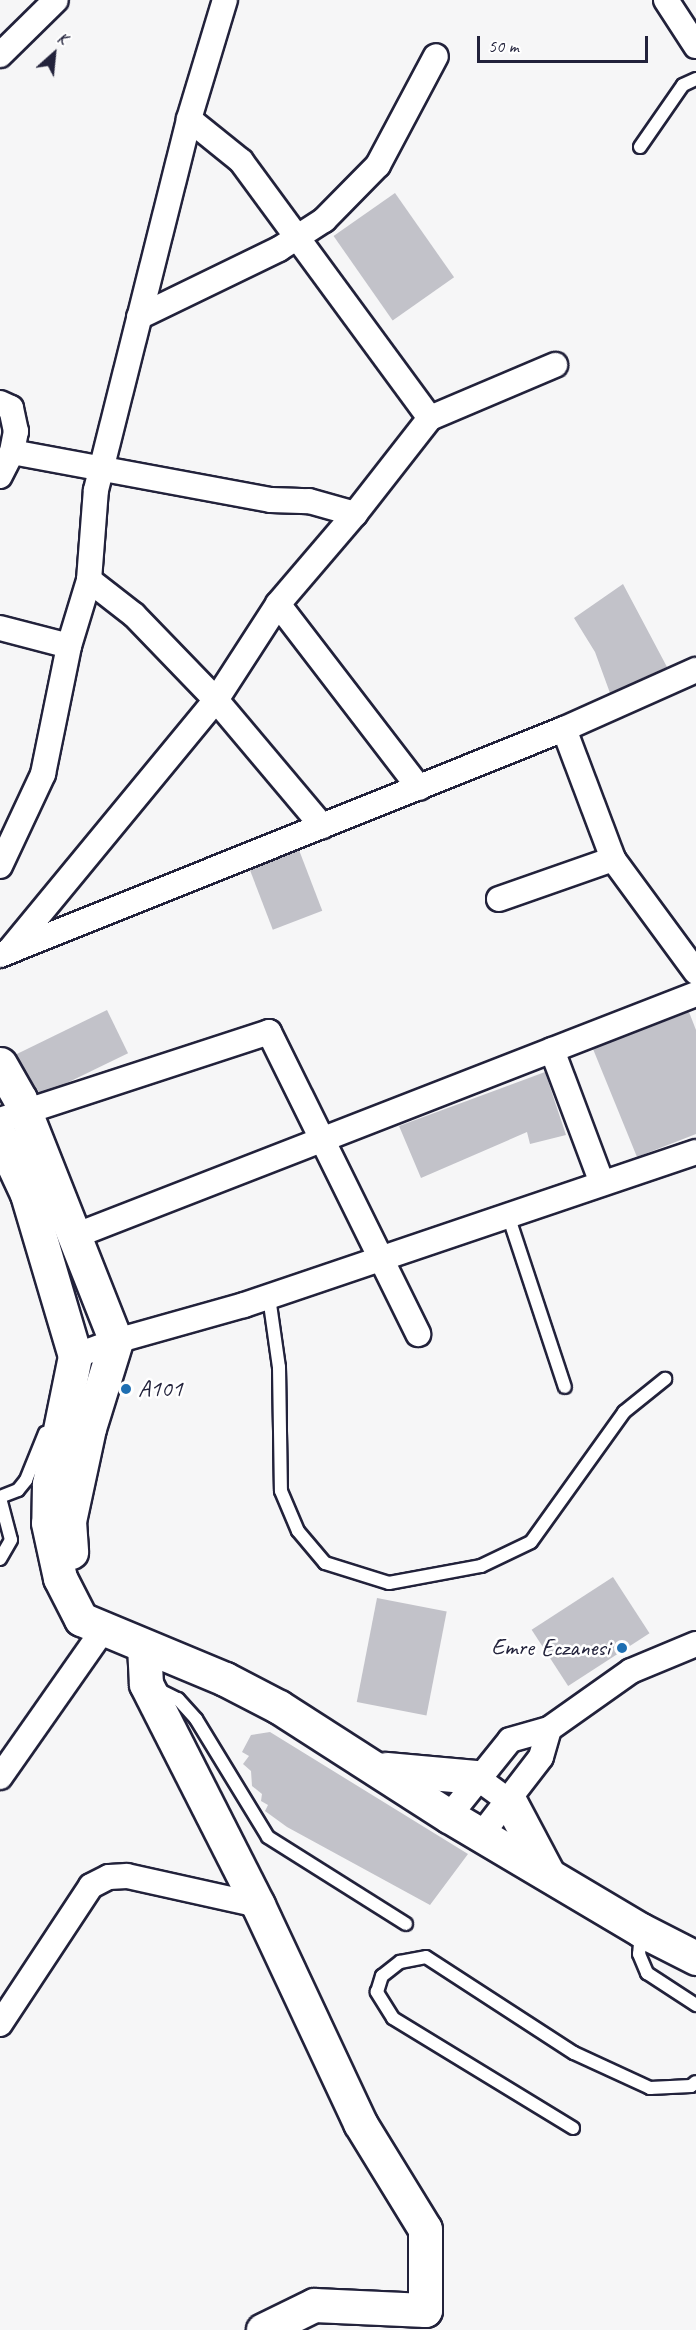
<!DOCTYPE html>
<html>
<head>
<meta charset="utf-8">
<style>
  body { margin:0 }
  #map { position:relative; width:696px; height:2330px; overflow:hidden; background:#f6f6f7; font-family:Caveat,sans-serif }
  div>[style] { position:absolute }
  .building>* { inset:0; background:#c2c2c9; transform-origin:0 0 }
  .roads { filter:drop-shadow(2px 0 #22223b) drop-shadow(-2px 0 #22223b) drop-shadow(0 2px #22223b) drop-shadow(0 -2px #22223b) }
  .lane>* { height:12px; margin:-6px; padding:0 6px; transform-origin:6px; border-radius:6px; background:#fff }
  .street>* { height:24px; margin:-12px; padding:0 12px; transform-origin:12px; border-radius:12px; background:#fff }
  .secondary>* { height:33px; margin:-16.5px; padding:0 16.5px; transform-origin:16.5px; border-radius:16.5px; background:#fff }
  .dots>* { width:16px; height:16px; translate:-50% -50%; box-sizing:border-box; border:3px solid #fff; border-radius:50% }
  span { translate:-50% -50%; white-space:nowrap; text-align:center; line-height:1.15; -webkit-text-stroke:5px #fff; paint-order:stroke }
  .poi-label { font-size:24px; color:#22223b }
  .left { translate:0 -50%; text-align:left }
  .right { translate:-100% -50%; text-align:right }
  .north { position:absolute; left:24px; top:24px; width:60px; height:60px; -webkit-text-stroke:4px #fff; paint-order:stroke; rotate:27deg; font-size:16px; font-weight:700; line-height:24px; text-align:center; color:#22223b }
  .north::after { content:''; display:block; margin:auto; width:21px; height:27px; background:#22223b; clip-path:polygon(50% 0,100% 100%,50% 72%,0 100%) }
  .scale { position:absolute; left:477px; top:36px; width:171px; height:27px; box-sizing:border-box; border:3px solid #22223b; border-top:0; padding-left:8px; font-size:18px; line-height:21px; white-space:nowrap; color:#22223b; -webkit-text-stroke:4px #fff; paint-order:stroke }
</style>
</head>
<body>
<div id="map">
  <div class="building">
    <div style="left:395px;top:193px;width:103px;height:75px;rotate:55deg"></div>
    <div style="clip-path:polygon(623px 584px,667px 667px,610px 693px,595px 652px,574px 618px)"></div>
    <div style="left:299px;top:850px;width:65px;height:53px;rotate:69deg"></div>
    <div style="left:107px;top:1010px;width:48px;height:102px;rotate:64deg"></div>
    <div style="clip-path:polygon(689px 1012px,696px 1030px,696px 1134px,637px 1157px,593px 1049px)"></div>
    <div style="clip-path:polygon(545px 1072px,566px 1135px,530px 1144px,527px 1132px,421px 1178px,399px 1126px)"></div>
    <div style="left:613px;top:1577px;width:67px;height:97px;rotate:57deg"></div>
    <div style="left:377px;top:1598px;width:71px;height:106px;rotate:11deg"></div>
    <div style="clip-path:polygon(270px 1732px,468px 1854px,430px 1905px,287px 1827px,265px 1811px,268px 1805px,261px 1801px,262px 1794px,252px 1786px,251px 1771px,243px 1764px,249px 1756px,242px 1752px,251px 1735px)"></div>
  </div>
  <div class="roads">
    <div class="lane">
      <div style="left:640px;top:147px;width:75px;rotate:-55.3deg"></div>
      <div style="left:683px;top:85px;width:14px;rotate:-25deg"></div>
      <div style="left:508px;top:1215px;width:181px;rotate:71.7deg"></div>
      <div style="left:269px;top:1297px;width:71px;rotate:81.9deg"></div>
      <div style="left:279px;top:1367px;width:124px;rotate:89.1deg"></div>
      <div style="left:281px;top:1491px;width:43px;rotate:67deg"></div>
      <div style="left:298px;top:1531px;width:42px;rotate:49.8deg"></div>
      <div style="left:325px;top:1563px;width:67px;rotate:17.4deg"></div>
      <div style="left:389px;top:1583px;width:94px;rotate:-10.5deg"></div>
      <div style="left:481px;top:1566px;width:55px;rotate:-25.6deg"></div>
      <div style="left:531px;top:1542px;width:160px;rotate:-54.4deg"></div>
      <div style="left:624px;top:1412px;width:53px;rotate:-38.8deg"></div>
      <div style="left:0;top:1497px;width:19px;rotate:-21deg"></div>
      <div style="left:18px;top:1490px;width:13px;rotate:-51deg"></div>
      <div style="left:26px;top:1480px;width:51px;rotate:-68deg"></div>
      <div style="left:0;top:1498px;width:43px;rotate:75.3deg"></div>
      <div style="left:11px;top:1540px;width:22px;rotate:120deg"></div>
      <div style="left:153px;top:1687px;width:28px;rotate:26deg"></div>
      <div style="left:178px;top:1699px;width:27px;rotate:48deg"></div>
      <div style="left:196px;top:1719px;width:138px;rotate:58.6deg"></div>
      <div style="left:268px;top:1837px;width:163px;rotate:32.2deg"></div>
      <div style="left:641px;top:1932px;width:22px;rotate:95deg"></div>
      <div style="left:639px;top:1954px;width:21px;rotate:67deg"></div>
      <div style="left:647px;top:1973px;width:59px;rotate:33.1deg"></div>
      <div style="left:573px;top:2128px;width:211px;rotate:-148.6deg"></div>
      <div style="left:393px;top:2018px;width:31px;rotate:-122deg"></div>
      <div style="left:377px;top:1992px;width:17px;rotate:-73deg"></div>
      <div style="left:382px;top:1976px;width:23px;rotate:-38deg"></div>
      <div style="left:400px;top:1962px;width:26px;rotate:-11deg"></div>
      <div style="left:426px;top:1957px;width:176px;rotate:33deg"></div>
      <div style="left:574px;top:2053px;width:84px;rotate:24.7deg"></div>
      <div style="left:650px;top:2088px;width:41px;rotate:-2.8deg"></div>
      <div style="left:691px;top:2086px;width:6px;rotate:-39deg"></div>
    </div>
    <div class="street">
      <div style="left:666px;top:0;width:55px;rotate:56.9deg"></div>
      <div style="left:0;top:55px;width:78px;rotate:-44.5deg"></div>
      <div style="left:189px;top:119px;width:67px;rotate:38.9deg"></div>
      <div style="left:241px;top:161px;width:319px;rotate:53.7deg"></div>
      <div style="left:139px;top:317px;width:156px;rotate:-25.9deg"></div>
      <div style="left:279px;top:249px;width:54px;rotate:-32.8deg"></div>
      <div style="left:324px;top:220px;width:77px;rotate:-45.5deg"></div>
      <div style="left:378px;top:165px;width:123px;rotate:-62deg"></div>
      <div style="left:0;top:403px;width:12px;rotate:24deg"></div>
      <div style="left:11px;top:408px;width:24px;rotate:78deg"></div>
      <div style="left:16px;top:431px;width:21px;rotate:101deg"></div>
      <div style="left:12px;top:452px;width:27px;rotate:117deg"></div>
      <div style="left:12px;top:452px;width:263px;rotate:10.5deg"></div>
      <div style="left:271px;top:500px;width:38px;rotate:2deg"></div>
      <div style="left:309px;top:501px;width:48px;rotate:15.8deg"></div>
      <div style="left:89px;top:580px;width:57px;rotate:37.9deg"></div>
      <div style="left:134px;top:615px;width:118px;rotate:46deg"></div>
      <div style="left:216px;top:700px;width:165px;rotate:49.9deg"></div>
      <div style="left:278px;top:604px;width:118px;rotate:-49.5deg"></div>
      <div style="left:355px;top:514px;width:122px;rotate:-52deg"></div>
      <div style="left:430px;top:418px;width:136px;rotate:-23deg"></div>
      <div style="left:0;top:628px;width:71px;rotate:14.6deg"></div>
      <div style="left:564px;top:729px;width:139px;rotate:69.3deg"></div>
      <div style="left:613px;top:859px;width:140px;rotate:53.7deg"></div>
      <div style="left:0;top:866px;width:102px;rotate:-64.9deg"></div>
      <div style="left:43px;top:774px;width:131px;rotate:-78.5deg"></div>
      <div style="left:69px;top:646px;width:69px;rotate:-73.1deg"></div>
      <div style="left:89px;top:580px;width:90px;rotate:-85.6deg"></div>
      <div style="left:96px;top:490px;width:382px;rotate:-75.9deg"></div>
      <div style="left:189px;top:119px;width:124px;rotate:-73.2deg"></div>
      <div style="left:499px;top:899px;width:121px;rotate:-19.3deg"></div>
      <div style="left:9px;top:951px;width:325px;rotate:-50.5deg"></div>
      <div style="left:216px;top:700px;width:114px;rotate:-57.1deg"></div>
      <div style="left:278px;top:604px;width:232px;rotate:52.5deg"></div>
      <div style="left:0;top:955px;width:608px;rotate:-21.84deg"></div>
      <div style="left:564px;top:729px;width:145px;rotate:-24.1deg"></div>
      <div style="left:552px;top:1050px;width:142px;rotate:69.4deg"></div>
      <div style="left:0;top:1120px;width:283px;rotate:-18.1deg"></div>
      <div style="left:269px;top:1032px;width:337px;rotate:63.7deg"></div>
      <div style="left:72px;top:1237px;width:670px;rotate:-21.28deg"></div>
      <div style="left:75px;top:1356px;width:44px;rotate:-20.1deg"></div>
      <div style="left:116px;top:1341px;width:133px;rotate:-15.7deg"></div>
      <div style="left:244px;top:1305px;width:477px;rotate:-18.7deg"></div>
      <div style="left:0;top:1777px;width:179px;rotate:-55deg"></div>
      <div style="left:476px;top:1777px;width:42px;rotate:36.3deg"></div>
      <div style="left:449px;top:1816px;width:97px;rotate:-51.2deg"></div>
      <div style="left:510px;top:1740px;width:41px;rotate:-15.8deg"></div>
      <div style="left:549px;top:1729px;width:100px;rotate:-35.3deg"></div>
      <div style="left:631px;top:1671px;width:70px;rotate:-22.6deg"></div>
      <div style="left:481px;top:1835px;width:98px;rotate:-52.4deg"></div>
      <div style="left:541px;top:1757px;width:29px;rotate:-74deg"></div>
      <div style="left:0;top:2024px;width:165px;rotate:-56.6deg"></div>
      <div style="left:91px;top:1886px;width:20px;rotate:-27deg"></div>
      <div style="left:109px;top:1877px;width:18px;rotate:-3deg"></div>
      <div style="left:127px;top:1876px;width:134px;rotate:12.5deg"></div>
    </div>
    <div class="secondary">
      <div style="left:0;top:1064px;width:40px;rotate:60.3deg"></div>
      <div style="left:20px;top:1099px;width:260px;rotate:68.4deg"></div>
      <div style="left:116px;top:1341px;width:91px;rotate:107.2deg"></div>
      <div style="left:89px;top:1428px;width:95px;rotate:102.1deg"></div>
      <div style="left:69px;top:1521px;width:31px;rotate:86deg"></div>
      <div style="left:0;top:1136px;width:64px;rotate:65deg"></div>
      <div style="left:27px;top:1194px;width:169px;rotate:73.5deg"></div>
      <div style="left:75px;top:1356px;width:131px;rotate:101.5deg"></div>
      <div style="left:49px;top:1484px;width:39px;rotate:91deg"></div>
      <div style="left:48px;top:1523px;width:56px;rotate:77.7deg"></div>
      <div style="left:60px;top:1578px;width:46px;rotate:62.9deg"></div>
      <div style="left:81px;top:1619px;width:156px;rotate:22.6deg"></div>
      <div style="left:225px;top:1679px;width:61px;rotate:27.4deg"></div>
      <div style="left:279px;top:1707px;width:202px;rotate:32.7deg"></div>
      <div style="left:449px;top:1816px;width:223px;rotate:30.7deg"></div>
      <div style="left:641px;top:1930px;width:62px;rotate:27deg"></div>
      <div style="left:144px;top:1646px;width:38px;rotate:87deg"></div>
      <div style="left:146px;top:1684px;width:248px;rotate:63.1deg"></div>
      <div style="left:258px;top:1905px;width:241px;rotate:64.9deg"></div>
      <div style="left:360px;top:2123px;width:124px;rotate:58.5deg"></div>
      <div style="left:425px;top:2229px;width:81px;rotate:90deg"></div>
      <div style="left:425px;top:2310px;width:111px;rotate:-177.4deg"></div>
      <div style="left:314px;top:2305px;width:57px;rotate:153.9deg"></div>
      <div style="left:386px;top:1769px;width:90px;rotate:5.1deg"></div>
      <div style="left:510px;top:1802px;width:79px;rotate:62.1deg"></div>
    </div>
  </div>
  <div class="dots">
    <div style="left:126px;top:1389px;background:#1f6fb2"></div>
    <div style="left:622px;top:1648px;background:#1f6fb2"></div>
  </div>
  <div class="poi-label">
    <span class="left" style="left:138px;top:1389px">A101</span>
    <span class="right" style="left:610px;top:1648px">Emre Eczanesi</span>
  </div>
  <div class="north">K</div>
  <div class="scale">50 m</div>
</div>
</body>
</html>
